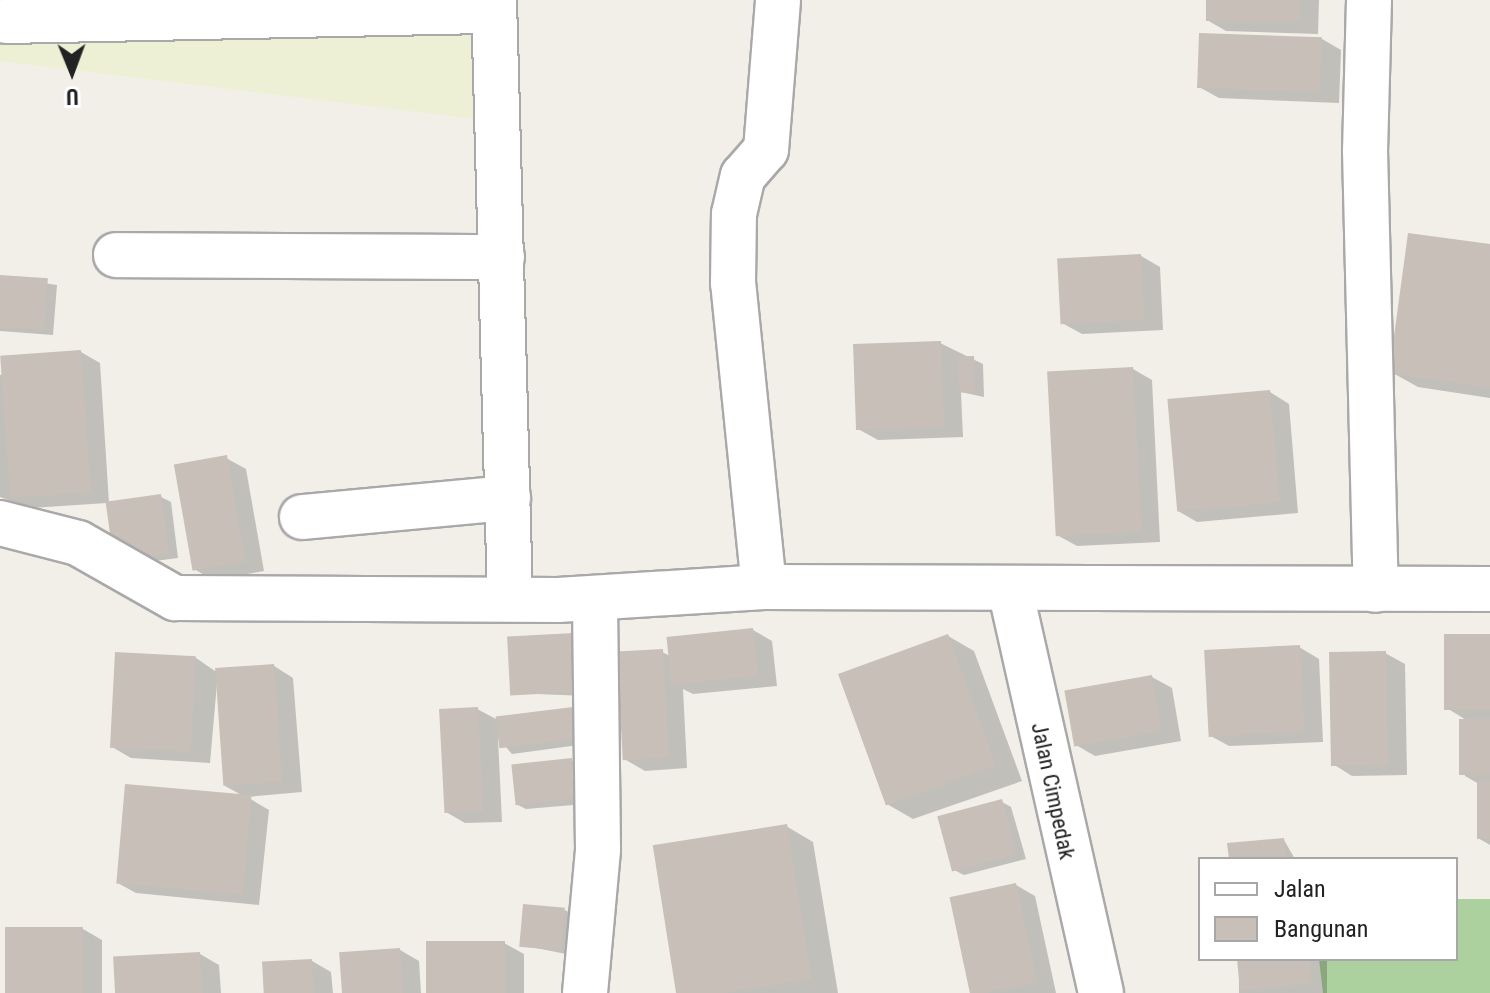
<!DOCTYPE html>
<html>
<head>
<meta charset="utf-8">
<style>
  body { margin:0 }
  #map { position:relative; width:1490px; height:993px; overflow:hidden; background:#f2efe9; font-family:"Roboto Condensed",sans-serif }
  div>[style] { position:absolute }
  .farmland>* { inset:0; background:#eef0d5 }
  .forest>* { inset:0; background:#add19e }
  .shadow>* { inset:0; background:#0003; transform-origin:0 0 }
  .building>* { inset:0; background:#c7bfb8; transform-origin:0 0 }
  .roads { filter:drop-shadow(2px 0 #a9a9a9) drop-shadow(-2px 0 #a9a9a9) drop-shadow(0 2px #a9a9a9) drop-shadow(0 -2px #a9a9a9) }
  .minor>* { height:44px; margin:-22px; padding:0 22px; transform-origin:22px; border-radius:22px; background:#fff }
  span { translate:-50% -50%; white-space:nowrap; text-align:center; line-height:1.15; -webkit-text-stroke:7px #fff; paint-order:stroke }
  .street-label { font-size:22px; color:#222 }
  .legend { position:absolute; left:1198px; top:857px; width:260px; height:104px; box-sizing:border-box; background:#fff; border:2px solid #a7a7a7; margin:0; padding:10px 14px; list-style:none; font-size:24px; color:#222 }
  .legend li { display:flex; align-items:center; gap:16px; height:40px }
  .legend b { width:40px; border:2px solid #a7a7a7 }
  .north { position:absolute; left:32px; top:32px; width:80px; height:80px; -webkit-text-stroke:6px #fff; paint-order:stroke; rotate:179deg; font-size:22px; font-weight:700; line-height:32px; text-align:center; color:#222 }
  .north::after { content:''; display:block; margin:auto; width:28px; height:36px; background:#222; clip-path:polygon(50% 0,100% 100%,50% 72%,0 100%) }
</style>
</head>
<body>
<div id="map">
  <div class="farmland">
    <div style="clip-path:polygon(0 0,514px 0,491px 121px,0 61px)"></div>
  </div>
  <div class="forest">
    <div style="clip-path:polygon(1456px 899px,1490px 899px,1490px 993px,1323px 993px,1319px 959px,1456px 959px)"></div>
  </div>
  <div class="shadow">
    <div style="clip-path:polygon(1208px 0,1319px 0,1318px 34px,1226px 31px,1207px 20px)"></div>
    <div style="clip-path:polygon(1322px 39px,1341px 50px,1339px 103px,1219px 98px,1199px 87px)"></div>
    <div style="clip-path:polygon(1490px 246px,1490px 398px,1418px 387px,1391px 372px)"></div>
    <div style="clip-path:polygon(1141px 256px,1160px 267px,1163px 330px,1082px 334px,1062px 323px)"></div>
    <div style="clip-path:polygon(0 277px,57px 285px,53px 335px,0 331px)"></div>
    <div style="clip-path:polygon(940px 343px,983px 364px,984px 397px,961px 392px,963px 437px,878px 440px,858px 429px)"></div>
    <div style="clip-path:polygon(81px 352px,100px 363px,109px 503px,161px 497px,171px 502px,178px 558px,124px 565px,107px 503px,31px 508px,0 497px,0 375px)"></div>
    <div style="clip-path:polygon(1133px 369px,1152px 380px,1160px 542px,1077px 546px,1057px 535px)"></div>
    <div style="clip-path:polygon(1270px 392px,1289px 404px,1298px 513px,1197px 522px,1178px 511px)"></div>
    <div style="clip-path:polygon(226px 458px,246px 469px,264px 571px,213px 580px,194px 569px)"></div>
    <div style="clip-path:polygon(753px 630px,772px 641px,777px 686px,693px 694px,683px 689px,687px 768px,645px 771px,626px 760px,662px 652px,670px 656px)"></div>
    <div style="clip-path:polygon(948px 636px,974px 651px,1022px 781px,913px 819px,887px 804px)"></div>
    <div style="clip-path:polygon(1490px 636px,1490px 845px,1478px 838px,1479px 784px,1465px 776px,1471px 723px,1450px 710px)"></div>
    <div style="clip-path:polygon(509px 637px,587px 696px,511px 693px)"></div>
    <div style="clip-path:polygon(1299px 647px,1319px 659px,1323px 742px,1229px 746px,1209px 735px)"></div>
    <div style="clip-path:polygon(1385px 653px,1405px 664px,1407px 775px,1352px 776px,1333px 764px)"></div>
    <div style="clip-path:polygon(196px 658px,215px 671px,274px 666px,293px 678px,302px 792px,247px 797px,269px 810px,259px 905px,136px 893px,116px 882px,247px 798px,225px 786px,218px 672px,210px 763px,131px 758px,112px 747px)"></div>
    <div style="clip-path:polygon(1152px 677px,1172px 688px,1181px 741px,1095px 756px,1076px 745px)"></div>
    <div style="clip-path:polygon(477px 709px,496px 719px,572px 709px,582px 715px,586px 744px,512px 754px,498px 738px,502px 822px,465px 823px,446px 812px)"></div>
    <div style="clip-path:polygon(571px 760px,581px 766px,585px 804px,526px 809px,516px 804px)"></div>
    <div style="clip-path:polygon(1002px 802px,1011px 807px,1026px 859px,964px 875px,954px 870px)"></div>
    <div style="clip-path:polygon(786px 826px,813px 842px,838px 993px,679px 993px,655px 847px)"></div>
    <div style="clip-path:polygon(1284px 840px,1295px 859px,1231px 859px)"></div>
    <div style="clip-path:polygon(1016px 885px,1035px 896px,1056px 993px,972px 993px,951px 899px)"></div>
    <div style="clip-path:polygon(565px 910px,574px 915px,571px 955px,521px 945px)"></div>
    <div style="clip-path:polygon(83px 929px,102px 940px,102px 993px,7px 993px)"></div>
    <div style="clip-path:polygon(504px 943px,524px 954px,524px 993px,427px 993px)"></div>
    <div style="clip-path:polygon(400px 950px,419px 961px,421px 993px,345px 993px)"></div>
    <div style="clip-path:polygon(200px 954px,219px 965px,221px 993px,116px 993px)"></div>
    <div style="left:1239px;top:959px;width:88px;height:35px"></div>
    <div style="clip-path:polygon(312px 961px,331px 972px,333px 993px,265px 993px)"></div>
  </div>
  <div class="building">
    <div style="left:1206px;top:0;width:94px;height:21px"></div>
    <div style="left:1199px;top:33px;width:123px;height:55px;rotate:2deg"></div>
    <div style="clip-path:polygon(1408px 233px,1490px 244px,1490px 388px,1389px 373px)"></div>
    <div style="left:1141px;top:254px;width:66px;height:84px;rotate:87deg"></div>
    <div style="left:0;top:275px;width:48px;height:52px;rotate:4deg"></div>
    <div style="left:941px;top:341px;width:86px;height:88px;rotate:88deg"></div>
    <div style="left:81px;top:350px;width:143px;height:81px;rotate:86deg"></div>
    <div style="left:974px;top:356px;width:36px;height:16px;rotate:88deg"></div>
    <div style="left:1133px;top:367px;width:165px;height:86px;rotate:87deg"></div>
    <div style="left:1270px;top:390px;width:113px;height:103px;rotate:85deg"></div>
    <div style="left:227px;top:455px;width:108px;height:54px;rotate:80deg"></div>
    <div style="left:161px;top:494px;width:60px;height:56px;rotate:82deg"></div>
    <div style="left:753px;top:628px;width:48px;height:87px;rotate:84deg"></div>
    <div style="left:574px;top:633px;width:59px;height:67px;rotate:87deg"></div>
    <div style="left:948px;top:634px;width:140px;height:117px;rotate:70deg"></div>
    <div style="left:1490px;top:634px;width:76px;height:46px;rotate:90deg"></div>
    <div style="left:1300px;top:645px;width:87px;height:96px;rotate:87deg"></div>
    <div style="left:663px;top:649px;width:109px;height:46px;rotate:87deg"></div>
    <div style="left:1386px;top:651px;width:114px;height:57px;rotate:89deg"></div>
    <div style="left:115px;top:652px;width:81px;height:96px;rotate:3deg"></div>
    <div style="left:274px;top:664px;width:118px;height:59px;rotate:86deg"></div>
    <div style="left:1152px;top:675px;width:57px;height:89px;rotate:80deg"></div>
    <div style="left:478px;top:707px;width:104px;height:39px;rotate:87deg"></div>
    <div style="left:573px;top:707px;width:32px;height:78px;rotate:83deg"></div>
    <div style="left:1490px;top:719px;width:56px;height:31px;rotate:90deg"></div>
    <div style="left:572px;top:758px;width:41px;height:61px;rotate:84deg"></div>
    <div style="left:1477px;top:781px;width:13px;height:58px"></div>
    <div style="left:125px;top:784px;width:127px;height:100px;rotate:5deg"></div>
    <div style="left:1002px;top:799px;width:57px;height:67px;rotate:75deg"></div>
    <div style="left:787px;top:824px;width:157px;height:136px;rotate:81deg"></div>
    <div style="clip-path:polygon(1284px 838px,1286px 859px,1229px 859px,1227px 843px)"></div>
    <div style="left:1016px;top:883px;width:101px;height:68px;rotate:78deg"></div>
    <div style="left:523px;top:904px;width:42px;height:43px;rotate:5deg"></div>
    <div style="left:5px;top:927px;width:78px;height:66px"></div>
    <div style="left:426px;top:941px;width:79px;height:52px"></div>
    <div style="left:400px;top:948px;width:45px;height:61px;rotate:86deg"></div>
    <div style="left:200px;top:952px;width:41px;height:87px;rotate:87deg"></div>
    <div style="left:312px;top:959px;width:34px;height:50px;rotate:87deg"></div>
    <div style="clip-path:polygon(1237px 959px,1309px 959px,1312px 983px,1240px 991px)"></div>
  </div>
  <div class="roads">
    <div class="minor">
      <div style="left:494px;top:0;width:599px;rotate:88.47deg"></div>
      <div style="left:1369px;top:0;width:150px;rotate:91.5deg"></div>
      <div style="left:1365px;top:150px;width:440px;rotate:88.6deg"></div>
      <div style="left:6px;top:21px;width:488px;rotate:-1.2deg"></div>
      <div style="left:116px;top:255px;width:386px;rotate:0.3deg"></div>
      <div style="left:302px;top:517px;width:207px;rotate:-5.3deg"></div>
      <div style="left:0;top:523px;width:81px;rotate:14.4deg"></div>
      <div style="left:78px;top:543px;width:112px;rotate:29.6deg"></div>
      <div style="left:175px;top:598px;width:383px;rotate:0.3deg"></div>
      <div style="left:558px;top:600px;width:206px;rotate:-3.6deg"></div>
      <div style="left:764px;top:587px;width:726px;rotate:0.16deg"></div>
      <div style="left:764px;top:587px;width:306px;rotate:-95.8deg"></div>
      <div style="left:733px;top:283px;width:69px;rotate:-89.2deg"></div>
      <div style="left:734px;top:214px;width:39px;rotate:-77deg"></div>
      <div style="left:743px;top:176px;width:35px;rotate:-49deg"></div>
      <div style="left:766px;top:150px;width:150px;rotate:-85.4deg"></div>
      <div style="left:1010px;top:589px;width:414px;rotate:77.3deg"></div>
      <div style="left:585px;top:993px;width:145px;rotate:-84.8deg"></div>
      <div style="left:598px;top:849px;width:250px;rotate:-90.7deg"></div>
    </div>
  </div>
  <div class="street-label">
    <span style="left:1053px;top:791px;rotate:78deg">Jalan Cimpedak</span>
  </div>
  <ul class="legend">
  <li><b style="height:10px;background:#fff"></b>Jalan</li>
  <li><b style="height:22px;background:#c7bfb8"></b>Bangunan</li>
  </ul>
  <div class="north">U</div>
</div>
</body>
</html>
